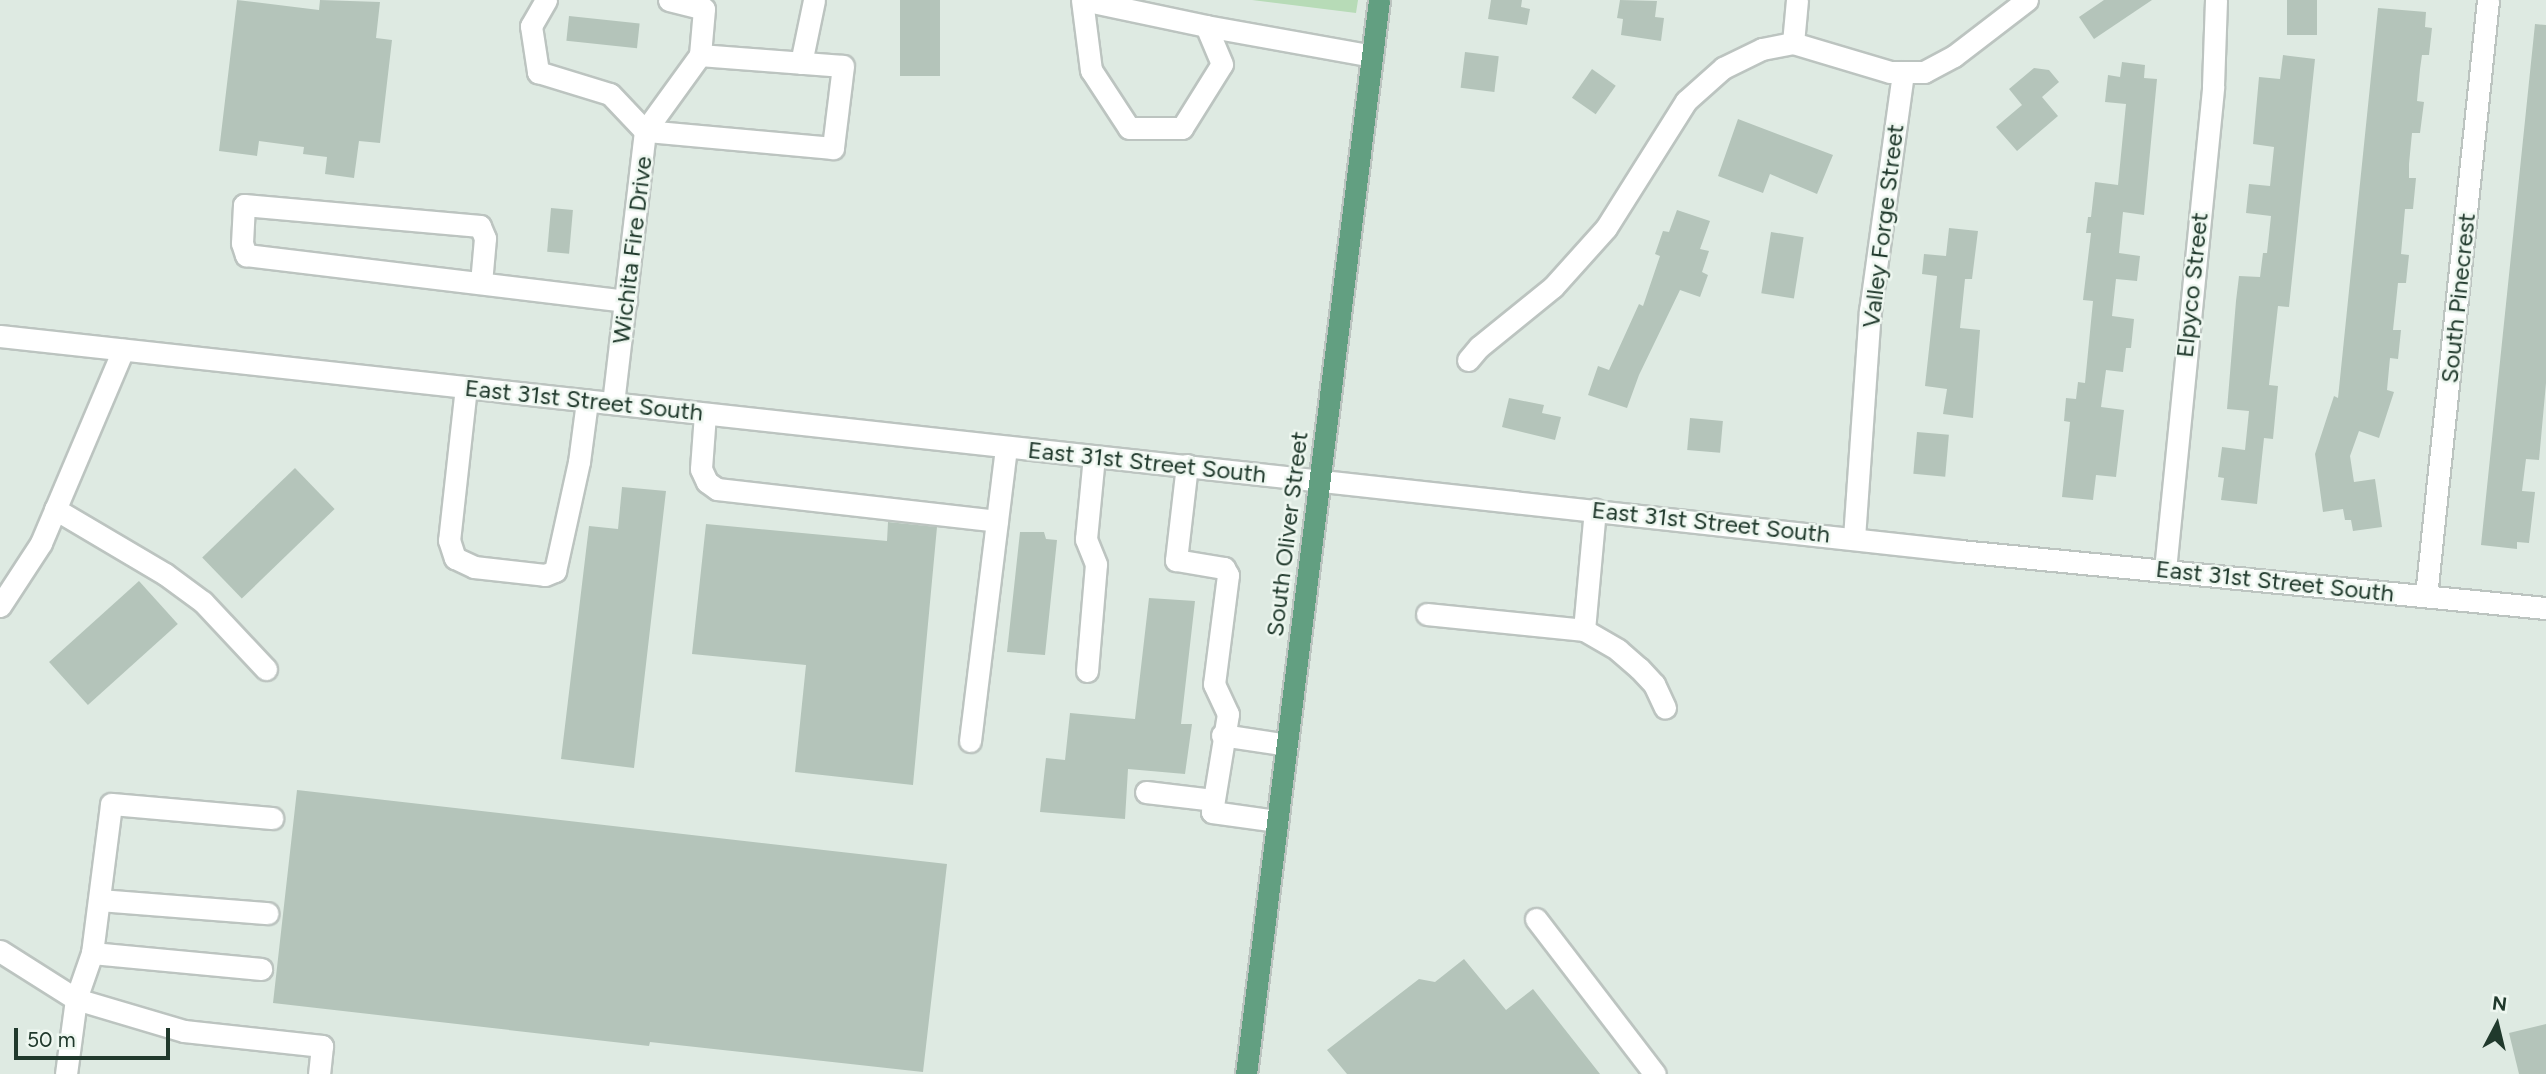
<!DOCTYPE html>
<html>
<head>
<meta charset="utf-8">
<style>
  body { margin:0 }
  #map { position:relative; width:2546px; height:1074px; overflow:hidden; background:#deeae2; font-family:Figtree,sans-serif }
  div>[style] { position:absolute }
  .green>* { inset:0; background:#b7dbb7 }
  .building>* { inset:0; background:#b4c4ba; transform-origin:0 0 }
  .roads { filter:drop-shadow(2px 0 #bcc4c0) drop-shadow(-2px 0 #bcc4c0) drop-shadow(0 2px #bcc4c0) drop-shadow(0 -2px #bcc4c0) }
  .minor>* { height:21px; margin:-10.5px; padding:0 10.5px; transform-origin:10.5px; border-radius:10.5px; background:#fff }
  .major>* { height:21px; margin:-10.5px; padding:0 10.5px; transform-origin:10.5px; border-radius:10.5px; background:#629f81 }
  span { translate:-50% -50%; white-space:nowrap; text-align:center; line-height:1.15; -webkit-text-stroke:5px #eef7f0; paint-order:stroke }
  .street-label { font-size:24px; color:#20392c }
  .north { position:absolute; left:2462px; top:990px; width:70px; height:70px; -webkit-text-stroke:5px #eef7f0; paint-order:stroke; rotate:7deg; font-size:19px; font-weight:700; line-height:28px; text-align:center; color:#20392c }
  .north::after { content:''; display:block; margin:auto; width:24px; height:32px; background:#20392c; clip-path:polygon(50% 0,100% 100%,50% 72%,0 100%) }
  .scale { position:absolute; left:14px; top:1028px; width:156px; height:32px; box-sizing:border-box; border:4px solid #20392c; border-top:0; padding-left:9px; font-size:21px; line-height:24px; white-space:nowrap; color:#20392c; -webkit-text-stroke:5px #eef7f0; paint-order:stroke }
</style>
</head>
<body>
<div id="map">
  <div class="green">
    <div style="clip-path:polygon(1252px 0,1358px 0,1356px 13px)"></div>
  </div>
  <div class="building">
    <div style="clip-path:polygon(237px 0,319px 10px,320px 0,380px 2px,376px 38px,392px 40px,380px 143px,359px 141px,354px 178px,325px 174px,327px 157px,303px 154px,304px 147px,259px 141px,257px 156px,219px 151px)"></div>
    <div style="left:900px;top:0;width:40px;height:76px"></div>
    <div style="clip-path:polygon(1491px 0,1522px 0,1521px 7px,1530px 9px,1527px 25px,1488px 19px)"></div>
    <div style="clip-path:polygon(1620px 0,1657px 1px,1655px 17px,1664px 18px,1661px 41px,1621px 35px,1623px 19px,1617px 18px)"></div>
    <div style="clip-path:polygon(2104px 0,2152px 0,2094px 39px,2079px 17px)"></div>
    <div style="left:2287px;top:0;width:30px;height:35px"></div>
    <div style="clip-path:polygon(2378px 8px,2426px 12px,2425px 27px,2432px 28px,2429px 55px,2422px 55px,2420px 69px,2417px 101px,2424px 102px,2420px 133px,2412px 133px,2409px 164px,2409px 178px,2416px 178px,2413px 209px,2405px 209px,2401px 254px,2409px 255px,2406px 283px,2398px 283px,2393px 330px,2401px 330px,2398px 359px,2390px 358px,2387px 390px,2394px 392px,2379px 438px,2359px 431px,2350px 456px,2354px 482px,2375px 479px,2382px 527px,2353px 531px,2351px 520px,2345px 520px,2343px 509px,2323px 512px,2315px 454px,2334px 396px,2338px 398px)"></div>
    <div style="left:569px;top:16px;width:71px;height:25px;rotate:6deg"></div>
    <div style="clip-path:polygon(2535px 24px,2546px 25px,2546px 383px,2539px 460px,2526px 459px,2522px 491px,2535px 492px,2529px 543px,2517px 542px,2517px 549px,2481px 545px)"></div>
    <div style="left:1465px;top:52px;width:34px;height:36px;rotate:7deg"></div>
    <div style="clip-path:polygon(2283px 55px,2315px 59px,2289px 307px,2278px 306px,2269px 385px,2278px 386px,2273px 439px,2264px 438px,2257px 504px,2221px 500px,2224px 478px,2218px 477px,2222px 447px,2245px 450px,2249px 411px,2227px 409px,2236px 301px,2239px 276px,2260px 277px,2263px 253px,2267px 253px,2271px 216px,2246px 213px,2249px 184px,2270px 186px,2274px 147px,2253px 144px,2259px 77px,2280px 79px)"></div>
    <div style="clip-path:polygon(2122px 62px,2145px 65px,2144px 78px,2157px 79px,2144px 215px,2123px 212px,2119px 253px,2140px 256px,2137px 281px,2116px 279px,2112px 316px,2134px 319px,2131px 348px,2126px 348px,2123px 372px,2106px 370px,2101px 407px,2124px 410px,2116px 477px,2096px 475px,2093px 500px,2062px 497px,2070px 422px,2064px 421px,2066px 398px,2076px 399px,2078px 382px,2085px 383px,2093px 301px,2083px 300px,2091px 233px,2086px 233px,2088px 217px,2091px 217px,2095px 182px,2118px 185px,2126px 104px,2105px 102px,2108px 75px,2120px 77px)"></div>
    <div style="clip-path:polygon(2034px 68px,2049px 70px,2059px 82px,2042px 97px,2058px 116px,2017px 151px,1996px 127px,2022px 105px,2009px 89px)"></div>
    <div style="left:1592px;top:69px;width:29px;height:35px;rotate:35deg"></div>
    <div style="clip-path:polygon(1738px 119px,1833px 155px,1817px 194px,1770px 174px,1763px 193px,1718px 176px)"></div>
    <div style="left:551px;top:208px;width:22px;height:44px;rotate:5deg"></div>
    <div style="clip-path:polygon(1677px 210px,1710px 221px,1700px 249px,1709px 251px,1702px 272px,1708px 275px,1700px 297px,1680px 290px,1639px 375px,1627px 408px,1588px 395px,1598px 366px,1609px 370px,1639px 304px,1643px 306px,1660px 256px,1655px 254px,1663px 231px,1669px 232px)"></div>
    <div style="clip-path:polygon(1949px 228px,1978px 231px,1972px 279px,1965px 279px,1960px 328px,1980px 330px,1973px 418px,1943px 414px,1947px 389px,1925px 386px,1937px 276px,1922px 274px,1924px 254px,1946px 256px)"></div>
    <div style="left:1771px;top:232px;width:33px;height:62px;rotate:9deg"></div>
    <div style="clip-path:polygon(1509px 398px,1544px 405px,1542px 413px,1561px 417px,1555px 440px,1502px 427px)"></div>
    <div style="left:1690px;top:418px;width:33px;height:32px;rotate:5deg"></div>
    <div style="left:1917px;top:432px;width:32px;height:42px;rotate:5deg"></div>
    <div style="left:295px;top:468px;width:57px;height:129px;rotate:46deg"></div>
    <div style="clip-path:polygon(622px 487px,666px 491px,634px 768px,561px 759px,589px 526px,618px 529px)"></div>
    <div style="clip-path:polygon(888px 522px,937px 527px,913px 785px,795px 772px,806px 665px,692px 654px,706px 524px,887px 541px)"></div>
    <div style="clip-path:polygon(1020px 532px,1044px 532px,1046px 539px,1057px 540px,1045px 655px,1007px 652px)"></div>
    <div style="left:139px;top:581px;width:58px;height:121px;rotate:48deg"></div>
    <div style="clip-path:polygon(1149px 598px,1195px 601px,1181px 724px,1192px 724px,1185px 774px,1128px 769px,1125px 819px,1040px 812px,1046px 758px,1065px 760px,1070px 713px,1135px 719px)"></div>
    <div style="clip-path:polygon(297px 790px,947px 864px,923px 1072px,650px 1042px,649px 1046px,273px 1003px)"></div>
    <div style="clip-path:polygon(1464px 959px,1506px 1010px,1533px 989px,1600px 1074px,1347px 1074px,1327px 1050px,1419px 979px,1435px 982px)"></div>
    <div style="clip-path:polygon(2546px 1024px,2546px 1074px,2519px 1074px,2509px 1033px)"></div>
  </div>
  <div class="roads">
    <div class="minor">
      <div style="left:546px;top:0;width:30px;rotate:120deg"></div>
      <div style="left:531px;top:26px;width:47px;rotate:81.3deg"></div>
      <div style="left:538px;top:72px;width:75px;rotate:17deg"></div>
      <div style="left:610px;top:94px;width:51px;rotate:46.6deg"></div>
      <div style="left:645px;top:131px;width:274px;rotate:96.7deg"></div>
      <div style="left:669px;top:0;width:36px;rotate:14deg"></div>
      <div style="left:704px;top:9px;width:46px;rotate:95deg"></div>
      <div style="left:1082px;top:0;width:71px;rotate:82.7deg"></div>
      <div style="left:1091px;top:70px;width:69px;rotate:56.8deg"></div>
      <div style="left:1129px;top:128px;width:53px"></div>
      <div style="left:1182px;top:128px;width:75px;rotate:-58deg"></div>
      <div style="left:1222px;top:64px;width:41px;rotate:-112.8deg"></div>
      <div style="left:1206px;top:26px;width:169px;rotate:10.2deg"></div>
      <div style="left:1083px;top:0;width:126px;rotate:11.9deg"></div>
      <div style="left:1793px;top:43px;width:43px;rotate:-84.7deg"></div>
      <div style="left:700px;top:55px;width:143px;rotate:4.4deg"></div>
      <div style="left:843px;top:66px;width:83px;rotate:97deg"></div>
      <div style="left:833px;top:148px;width:189px;rotate:-174.8deg"></div>
      <div style="left:645px;top:131px;width:94px;rotate:-54.1deg"></div>
      <div style="left:801px;top:63px;width:64px;rotate:-78.3deg"></div>
      <div style="left:481px;top:283px;width:45px;rotate:-84.9deg"></div>
      <div style="left:485px;top:238px;width:13px;rotate:-113deg"></div>
      <div style="left:480px;top:226px;width:237px;rotate:-174.9deg"></div>
      <div style="left:244px;top:205px;width:38px;rotate:93deg"></div>
      <div style="left:242px;top:243px;width:13px;rotate:72deg"></div>
      <div style="left:246px;top:255px;width:383px;rotate:6.9deg"></div>
      <div style="left:0;top:336px;width:1972px;rotate:6.26deg"></div>
      <div style="left:1960px;top:551px;width:589px;rotate:5.56deg"></div>
      <div style="left:1468px;top:360px;width:17px;rotate:-50deg"></div>
      <div style="left:1479px;top:347px;width:95px;rotate:-39deg"></div>
      <div style="left:1553px;top:287px;width:79px;rotate:-48.1deg"></div>
      <div style="left:1606px;top:228px;width:150px;rotate:-57.8deg"></div>
      <div style="left:1686px;top:101px;width:50px;rotate:-41.7deg"></div>
      <div style="left:1723px;top:68px;width:43px;rotate:-26deg"></div>
      <div style="left:1762px;top:49px;width:32px;rotate:-11deg"></div>
      <div style="left:1793px;top:43px;width:101px;rotate:16.6deg"></div>
      <div style="left:1890px;top:72px;width:34px"></div>
      <div style="left:1924px;top:72px;width:34px;rotate:-28deg"></div>
      <div style="left:1954px;top:56px;width:92px;rotate:-37.5deg"></div>
      <div style="left:466px;top:387px;width:154px;rotate:96.3deg"></div>
      <div style="left:449px;top:540px;width:19px;rotate:72deg"></div>
      <div style="left:455px;top:558px;width:21px;rotate:25deg"></div>
      <div style="left:474px;top:567px;width:71px;rotate:6.4deg"></div>
      <div style="left:545px;top:575px;width:11px;rotate:-22deg"></div>
      <div style="left:555px;top:571px;width:112px;rotate:-77.6deg"></div>
      <div style="left:579px;top:462px;width:62px;rotate:-82.5deg"></div>
      <div style="left:705px;top:414px;width:55px;rotate:94.2deg"></div>
      <div style="left:701px;top:469px;width:14px;rotate:65deg"></div>
      <div style="left:707px;top:482px;width:12px;rotate:35deg"></div>
      <div style="left:717px;top:489px;width:282px;rotate:6.5deg"></div>
      <div style="left:1187px;top:465px;width:96px;rotate:96.6deg"></div>
      <div style="left:1176px;top:560px;width:49px;rotate:9.5deg"></div>
      <div style="left:1224px;top:568px;width:8px;rotate:60deg"></div>
      <div style="left:1228px;top:575px;width:110px;rotate:97.3deg"></div>
      <div style="left:1214px;top:684px;width:33px;rotate:65deg"></div>
      <div style="left:1228px;top:714px;width:99px;rotate:99.3deg"></div>
      <div style="left:1212px;top:812px;width:66px;rotate:7.9deg"></div>
      <div style="left:55px;top:509px;width:128px;rotate:30.6deg"></div>
      <div style="left:165px;top:574px;width:47px;rotate:36.4deg"></div>
      <div style="left:203px;top:602px;width:92px;rotate:46.8deg"></div>
      <div style="left:1854px;top:538px;width:228px;rotate:-86deg"></div>
      <div style="left:1870px;top:311px;width:241px;rotate:-82.1deg"></div>
      <div style="left:2165px;top:570px;width:486px;rotate:-84.3deg"></div>
      <div style="left:2213px;top:86px;width:86px;rotate:-88deg"></div>
      <div style="left:2426px;top:596px;width:599px;rotate:-84.06deg"></div>
      <div style="left:0;top:606px;width:75px;rotate:-56.9deg"></div>
      <div style="left:41px;top:543px;width:210px;rotate:-67deg"></div>
      <div style="left:1427px;top:614px;width:158px;rotate:5.8deg"></div>
      <div style="left:1584px;top:630px;width:121px;rotate:-84.8deg"></div>
      <div style="left:1584px;top:630px;width:39px;rotate:30deg"></div>
      <div style="left:1618px;top:650px;width:28px;rotate:41deg"></div>
      <div style="left:1639px;top:668px;width:22px;rotate:47deg"></div>
      <div style="left:1654px;top:684px;width:26px;rotate:65deg"></div>
      <div style="left:1087px;top:671px;width:107px;rotate:-85.2deg"></div>
      <div style="left:1096px;top:564px;width:27px;rotate:-112deg"></div>
      <div style="left:1086px;top:539px;width:83px;rotate:-84.5deg"></div>
      <div style="left:1222px;top:735px;width:66px;rotate:8.7deg"></div>
      <div style="left:970px;top:741px;width:295px;rotate:-83deg"></div>
      <div style="left:1146px;top:792px;width:67px;rotate:6.8deg"></div>
      <div style="left:100px;top:900px;width:168px;rotate:4.5deg"></div>
      <div style="left:1536px;top:919px;width:195px;rotate:52.5deg"></div>
      <div style="left:0;top:951px;width:90px;rotate:32.3deg"></div>
      <div style="left:76px;top:999px;width:49px;rotate:-70.8deg"></div>
      <div style="left:92px;top:953px;width:150px;rotate:-82.7deg"></div>
      <div style="left:111px;top:804px;width:162px;rotate:5deg"></div>
      <div style="left:92px;top:953px;width:170px;rotate:5.4deg"></div>
      <div style="left:66px;top:1074px;width:76px;rotate:-82.4deg"></div>
      <div style="left:76px;top:999px;width:113px;rotate:16.5deg"></div>
      <div style="left:184px;top:1031px;width:139px;rotate:6.2deg"></div>
      <div style="left:322px;top:1046px;width:28px;rotate:96deg"></div>
    </div>
    <div class="major">
      <div style="left:1246px;top:1074px;width:1082px;rotate:-82.94deg"></div>
    </div>
  </div>
  <div class="street-label">
    <span style="left:1883px;top:226px;rotate:-83deg">Valley Forge Street</span>
    <span style="left:632px;top:250px;rotate:-83deg">Wichita Fire Drive</span>
    <span style="left:2192px;top:285px;rotate:-84deg">Elpyco Street</span>
    <span style="left:2458px;top:298px;rotate:-84deg">South Pinecrest</span>
    <span style="left:584px;top:400px;rotate:6deg">East 31st Street South</span>
    <span style="left:1147px;top:462px;rotate:6deg">East 31st Street South</span>
    <span style="left:1711px;top:522px;rotate:6deg">East 31st Street South</span>
    <span style="left:1287px;top:534px;rotate:-83deg">South Oliver Street</span>
    <span style="left:2275px;top:581px;rotate:6deg">East 31st Street South</span>
  </div>
  <div class="north">N</div>
  <div class="scale">50 m</div>
</div>
</body>
</html>
